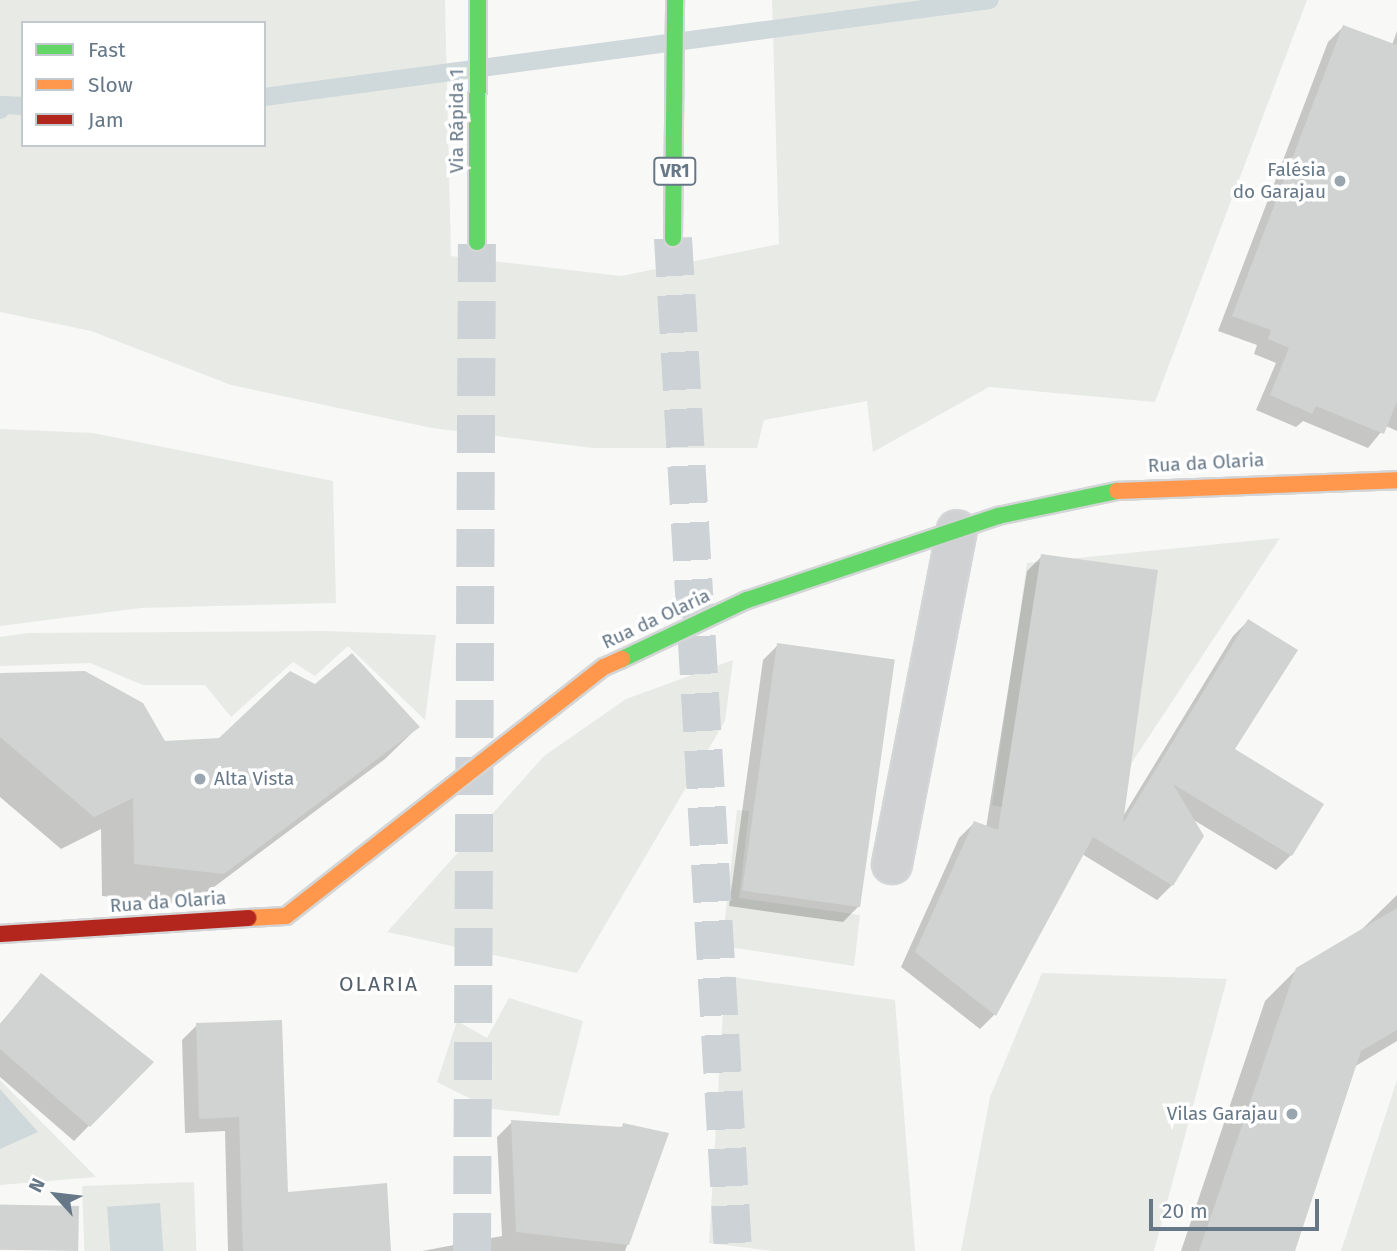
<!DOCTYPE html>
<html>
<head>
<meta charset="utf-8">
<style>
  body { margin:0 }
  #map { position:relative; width:1397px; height:1251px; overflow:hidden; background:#f8f8f7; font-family:"Fira Sans",sans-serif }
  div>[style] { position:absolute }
  .green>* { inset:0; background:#e8ebe5; transform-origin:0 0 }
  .water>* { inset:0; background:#cfd8da; transform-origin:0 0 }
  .shadow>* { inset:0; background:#0003 }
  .stream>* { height:18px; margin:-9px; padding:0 9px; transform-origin:9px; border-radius:9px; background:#cfd8da }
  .building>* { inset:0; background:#d1d3d3; transform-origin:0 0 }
  .highway-tunnel>* { height:38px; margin-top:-19px; transform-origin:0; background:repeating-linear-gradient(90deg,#ccd2d6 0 38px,transparent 0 57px) }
  .roads { filter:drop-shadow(2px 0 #d3d5d6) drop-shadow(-2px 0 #d3d5d6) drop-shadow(0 2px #d3d5d6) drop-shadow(0 -2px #d3d5d6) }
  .street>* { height:38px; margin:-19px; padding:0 19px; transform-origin:19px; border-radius:19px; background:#cfd1d2 }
  .fast>* { height:16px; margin:-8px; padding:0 8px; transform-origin:8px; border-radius:8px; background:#63d668 }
  .slow>* { height:16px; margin:-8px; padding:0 8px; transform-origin:8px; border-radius:8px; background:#ff974d }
  .jam>* { height:16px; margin:-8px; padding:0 8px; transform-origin:8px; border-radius:8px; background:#b3261e }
  .dots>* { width:19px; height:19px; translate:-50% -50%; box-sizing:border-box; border:4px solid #fff; border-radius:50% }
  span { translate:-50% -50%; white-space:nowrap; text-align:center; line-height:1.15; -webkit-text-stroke:7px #fff; paint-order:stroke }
  .shield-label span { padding:2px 5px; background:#fff; border:2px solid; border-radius:5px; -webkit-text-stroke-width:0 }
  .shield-label { font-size:18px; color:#667888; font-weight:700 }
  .street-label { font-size:19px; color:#667888 }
  .poi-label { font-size:19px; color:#667888 }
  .right { translate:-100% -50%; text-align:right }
  .left { translate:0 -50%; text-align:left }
  .neighbourhood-label { font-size:21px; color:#54616d; letter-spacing:2px }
  .legend { position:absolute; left:21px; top:21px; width:245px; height:126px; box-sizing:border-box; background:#fff; border:2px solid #c2c9cf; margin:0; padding:9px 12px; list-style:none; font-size:21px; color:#667888 }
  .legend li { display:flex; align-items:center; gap:14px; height:35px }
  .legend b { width:35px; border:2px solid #c2c9cf }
  .north { position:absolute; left:21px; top:1160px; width:70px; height:70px; -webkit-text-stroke:5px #fff; paint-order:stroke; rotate:297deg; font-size:19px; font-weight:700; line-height:28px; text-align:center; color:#667888 }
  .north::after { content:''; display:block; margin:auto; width:24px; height:32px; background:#667888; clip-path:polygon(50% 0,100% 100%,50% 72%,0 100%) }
  .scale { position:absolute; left:1149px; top:1199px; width:170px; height:32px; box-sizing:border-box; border:4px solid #667888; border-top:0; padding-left:9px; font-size:21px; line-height:24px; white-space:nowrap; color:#667888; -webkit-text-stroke:5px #fff; paint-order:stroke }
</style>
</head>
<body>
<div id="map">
  <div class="green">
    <div style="clip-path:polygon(evenodd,0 0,445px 0,451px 256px,621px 276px,779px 244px,772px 0,1307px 0,1155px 402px,989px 387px,873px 452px,867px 401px,764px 420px,757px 448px,593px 448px,432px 428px,231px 385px,91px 331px,0 312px,0 0,23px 23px,264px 23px,264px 145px,23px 145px,23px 23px)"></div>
    <div style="clip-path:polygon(0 429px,93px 433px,333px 481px,336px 603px,141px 608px,0 626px)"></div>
    <div style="clip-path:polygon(1280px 538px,1090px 826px,992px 805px,1027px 563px)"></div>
    <div style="clip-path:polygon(325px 631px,436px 635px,425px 720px,348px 646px,315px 676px,293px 662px,231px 717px,205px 685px,143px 685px,90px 663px,0 666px,0 637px,28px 633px)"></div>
    <div style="clip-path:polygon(733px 660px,725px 721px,577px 973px,387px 932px,544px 756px,626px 699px)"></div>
    <div style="clip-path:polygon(737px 810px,749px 811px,739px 898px,860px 915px,854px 966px,722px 946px)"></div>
    <div style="clip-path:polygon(1042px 973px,1227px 979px,1154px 1251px,961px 1251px,990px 1097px)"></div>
    <div style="clip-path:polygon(725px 976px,895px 1000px,915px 1251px,773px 1251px,709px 1243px)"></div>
    <div style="clip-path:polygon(509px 998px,583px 1021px,559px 1116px,491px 1109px,437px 1082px,457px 1021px,487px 1038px)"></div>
    <div style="clip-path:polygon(0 1080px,96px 1177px,0 1185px)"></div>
    <div style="clip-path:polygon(1397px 1080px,1397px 1251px,1341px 1251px)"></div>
    <div style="left:194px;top:1182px;width:69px;height:112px;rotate:88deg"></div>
  </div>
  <div class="water">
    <div style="clip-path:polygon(0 1089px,38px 1132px,0 1149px)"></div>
    <div style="left:160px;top:1203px;width:48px;height:53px;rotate:86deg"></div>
  </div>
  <div class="shadow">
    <div style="clip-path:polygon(1343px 27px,1392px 45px,1397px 31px,1397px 431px,1386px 426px,1368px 448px,1303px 421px,1296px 427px,1256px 410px,1276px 363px,1254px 354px,1257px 345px,1218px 331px,1328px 42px)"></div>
    <div style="clip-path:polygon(1042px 556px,1122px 818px,1233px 636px,1248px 621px,1233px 750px,1291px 855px,1276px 870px,1192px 819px,1172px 885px,1157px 900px,1082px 854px,994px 1015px,980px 1029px,901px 967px,959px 838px,974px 823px,986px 828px,1027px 571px)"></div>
    <div style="clip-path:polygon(778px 645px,858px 907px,843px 922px,729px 906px,763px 660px)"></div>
    <div style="clip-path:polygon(0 675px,164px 743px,220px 740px,315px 686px,418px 727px,385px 759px,190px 905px,102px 896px,101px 829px,61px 849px,0 797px)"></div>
    <div style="clip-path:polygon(1397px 895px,1397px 1041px,1354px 1067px,1293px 1251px,1181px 1251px,1265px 1001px,1297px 969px,1359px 932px)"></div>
    <div style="clip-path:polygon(41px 975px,151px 1062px,74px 1141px,0 1077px,0 1024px)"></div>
    <div style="clip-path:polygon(197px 1025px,286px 1194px,390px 1251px,228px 1251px,225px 1131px,185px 1133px,182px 1040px)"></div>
    <div style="clip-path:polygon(512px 1122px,619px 1129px,624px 1125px,667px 1135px,625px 1251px,422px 1251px,502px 1236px,497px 1137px)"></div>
  </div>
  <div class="stream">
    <div style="left:264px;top:97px;width:732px;rotate:-7.61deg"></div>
    <div style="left:0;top:110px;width:6px;rotate:-59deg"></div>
    <div style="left:3px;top:105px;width:20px;rotate:3deg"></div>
  </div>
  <div class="building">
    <div style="clip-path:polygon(1343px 25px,1397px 45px,1397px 401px,1384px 434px,1316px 406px,1312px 414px,1270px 395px,1289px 348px,1268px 339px,1271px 330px,1232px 316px)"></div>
    <div style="clip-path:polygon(1041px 554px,1158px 570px,1123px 823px,1248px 619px,1298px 650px,1235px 749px,1324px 804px,1292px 856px,1173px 784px,1204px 836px,1173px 886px,1093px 837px,996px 1016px,915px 952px,974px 821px,998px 830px)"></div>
    <div style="left:777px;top:643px;width:119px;height:250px;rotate:8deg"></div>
    <div style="clip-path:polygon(352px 653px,420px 727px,224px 874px,134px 864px,133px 798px,94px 817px,0 737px,0 673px,85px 671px,143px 703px,165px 741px,219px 738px,290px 671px,315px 684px)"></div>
    <div style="clip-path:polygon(1397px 908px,1397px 1030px,1361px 1051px,1295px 1251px,1199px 1251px,1296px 968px)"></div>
    <div style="clip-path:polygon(41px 973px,154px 1062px,90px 1127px,0 1049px,0 1025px)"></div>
    <div style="clip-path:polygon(282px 1020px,288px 1192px,387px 1183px,391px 1251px,243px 1251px,239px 1117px,199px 1119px,196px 1023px)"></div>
    <div style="clip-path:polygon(511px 1120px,622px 1127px,623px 1123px,669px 1133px,629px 1245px,516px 1232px)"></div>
    <div style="left:79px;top:1206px;width:45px;height:79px;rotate:91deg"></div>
  </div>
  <div class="highway-tunnel">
    <div style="left:673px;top:238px;width:1015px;rotate:86.61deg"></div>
    <div style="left:472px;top:1251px;width:1009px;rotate:-89.72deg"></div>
  </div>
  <div class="roads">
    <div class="street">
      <div style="left:892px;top:864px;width:340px;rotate:-79deg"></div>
    </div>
    <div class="fast">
      <div style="left:673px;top:238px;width:238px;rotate:-89.5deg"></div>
      <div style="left:477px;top:242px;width:242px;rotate:-89.8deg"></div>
      <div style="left:622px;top:659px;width:138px;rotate:-25.3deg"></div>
      <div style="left:747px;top:600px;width:265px;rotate:-18.5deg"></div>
      <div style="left:998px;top:516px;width:122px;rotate:-11.9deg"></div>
    </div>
    <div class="slow">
      <div style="left:1117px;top:491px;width:280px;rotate:-2.2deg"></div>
      <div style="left:248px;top:918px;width:38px;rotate:-3deg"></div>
      <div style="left:286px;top:916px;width:404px;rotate:-38.1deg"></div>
      <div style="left:604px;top:667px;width:20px;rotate:-24deg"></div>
    </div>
    <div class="jam">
      <div style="left:0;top:934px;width:249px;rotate:-3.7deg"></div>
    </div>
  </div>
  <div class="dots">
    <div style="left:1340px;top:181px;background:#99a5af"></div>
    <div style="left:200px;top:779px;background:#99a5af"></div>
    <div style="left:1292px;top:1114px;background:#99a5af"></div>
  </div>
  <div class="shield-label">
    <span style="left:675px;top:171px">VR1</span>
  </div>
  <div class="street-label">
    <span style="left:457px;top:121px;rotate:-90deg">Via Rápida 1</span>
    <span style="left:1206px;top:463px;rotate:-3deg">Rua da Olaria</span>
    <span style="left:656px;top:619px;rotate:-25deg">Rua da Olaria</span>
    <span style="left:168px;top:902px;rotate:-4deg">Rua da Olaria</span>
  </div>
  <div class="poi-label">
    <span class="right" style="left:1326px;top:181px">Falésia<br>do Garajau</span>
    <span class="left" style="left:214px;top:779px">Alta Vista</span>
    <span class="right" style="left:1278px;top:1114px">Vilas Garajau</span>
  </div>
  <div class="neighbourhood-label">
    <span style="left:379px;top:984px">OLARIA</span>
  </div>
  <ul class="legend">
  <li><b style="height:9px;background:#63d668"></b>Fast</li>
  <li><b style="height:9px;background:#ff974d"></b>Slow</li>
  <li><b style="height:9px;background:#b3261e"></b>Jam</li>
  </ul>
  <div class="north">N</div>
  <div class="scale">20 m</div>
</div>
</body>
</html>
